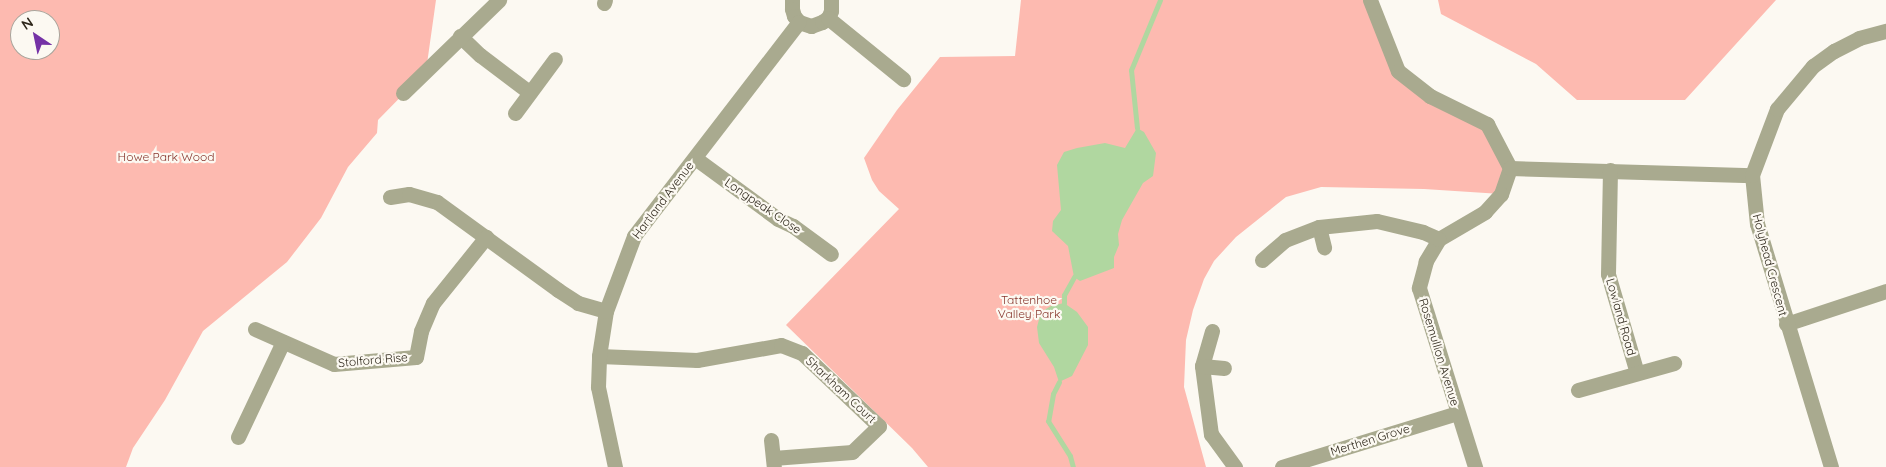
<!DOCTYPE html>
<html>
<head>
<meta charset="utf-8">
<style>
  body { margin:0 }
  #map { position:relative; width:1886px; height:467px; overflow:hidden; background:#fcf9f2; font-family:Quicksand,sans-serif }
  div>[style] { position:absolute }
  .green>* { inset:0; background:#fdbab0 }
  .water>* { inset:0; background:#b0d7a0 }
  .stream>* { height:5px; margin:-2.5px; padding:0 2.5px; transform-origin:2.5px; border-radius:2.5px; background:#b0d7a0 }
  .minor>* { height:15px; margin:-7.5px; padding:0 7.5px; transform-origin:7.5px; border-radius:7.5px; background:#a9aa8f }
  span { translate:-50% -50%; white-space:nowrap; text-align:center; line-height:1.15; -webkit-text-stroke:4.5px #fcf9f2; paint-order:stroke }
  .park-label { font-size:12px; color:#87352c }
  .street-label { font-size:12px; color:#2d261a }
  .north { position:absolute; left:10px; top:10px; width:50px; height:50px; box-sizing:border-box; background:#fcf9f2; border:1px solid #a9a59c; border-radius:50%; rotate:326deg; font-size:14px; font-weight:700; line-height:20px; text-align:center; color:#2d261a }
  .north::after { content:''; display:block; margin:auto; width:18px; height:22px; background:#7532a6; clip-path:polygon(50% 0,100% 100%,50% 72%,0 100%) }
</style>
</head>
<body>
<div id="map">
  <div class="green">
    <div style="clip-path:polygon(evenodd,0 0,436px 0,426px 71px,378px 120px,377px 133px,348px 167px,321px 218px,287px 262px,203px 331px,165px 400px,133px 448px,126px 467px,0 467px,0 0,20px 20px,50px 20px,50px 50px,20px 50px,20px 20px)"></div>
    <div style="clip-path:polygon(1021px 0,1370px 0,1398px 71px,1487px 124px,1510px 168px,1501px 194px,1424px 189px,1321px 187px,1286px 197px,1236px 237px,1214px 261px,1204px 279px,1193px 310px,1186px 340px,1184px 387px,1206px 467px,928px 467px,912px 448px,786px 325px,899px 209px,879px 191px,872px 180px,864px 158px,897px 110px,940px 57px,1015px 56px)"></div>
    <div style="clip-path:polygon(1438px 0,1776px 0,1685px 100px,1577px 100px,1536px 64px,1441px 14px)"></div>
  </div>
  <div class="water">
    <div style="clip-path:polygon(1137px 128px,1144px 132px,1156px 153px,1153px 176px,1143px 183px,1122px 220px,1118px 234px,1119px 245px,1114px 257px,1114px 268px,1080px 281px,1074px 277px,1068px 246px,1052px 231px,1053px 221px,1061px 210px,1057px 165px,1064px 152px,1077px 148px,1105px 143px,1125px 148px)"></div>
    <div style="clip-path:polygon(1064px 303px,1077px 312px,1088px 327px,1088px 345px,1072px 376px,1059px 382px,1054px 367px,1039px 343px,1037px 327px,1041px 312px,1051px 306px)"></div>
  </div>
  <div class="stream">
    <div style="left:1137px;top:128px;width:58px;rotate:-95.9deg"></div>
    <div style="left:1131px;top:70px;width:76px;rotate:-67.5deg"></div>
    <div style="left:1064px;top:303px;width:8px;rotate:-90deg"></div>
    <div style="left:1064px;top:295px;width:21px;rotate:-61deg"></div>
    <div style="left:1059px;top:382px;width:13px;rotate:117deg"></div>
    <div style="left:1053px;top:394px;width:27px;rotate:100deg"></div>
    <div style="left:1048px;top:421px;width:41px;rotate:57.8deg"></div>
    <div style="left:1070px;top:456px;width:11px;rotate:75deg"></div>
  </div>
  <div class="minor">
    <div style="left:792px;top:0;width:9px;rotate:90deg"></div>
    <div style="left:792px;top:9px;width:7px;rotate:74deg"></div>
    <div style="left:794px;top:16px;width:8px;rotate:50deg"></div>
    <div style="left:799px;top:22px;width:13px;rotate:18deg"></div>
    <div style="left:811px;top:26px;width:12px;rotate:-20deg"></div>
    <div style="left:822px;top:22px;width:7px;rotate:-34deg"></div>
    <div style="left:828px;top:18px;width:8px;rotate:-67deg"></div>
    <div style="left:831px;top:11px;width:11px;rotate:-90deg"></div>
    <div style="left:1370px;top:0;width:76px;rotate:68.5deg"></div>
    <div style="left:1398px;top:71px;width:41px;rotate:38deg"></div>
    <div style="left:1430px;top:96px;width:64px;rotate:26.2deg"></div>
    <div style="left:1487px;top:124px;width:50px;rotate:62.4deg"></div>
    <div style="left:1510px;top:168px;width:28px;rotate:109deg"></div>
    <div style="left:1501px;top:194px;width:24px;rotate:132deg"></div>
    <div style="left:1485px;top:212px;width:53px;rotate:149.6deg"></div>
    <div style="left:1439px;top:239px;width:26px;rotate:121deg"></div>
    <div style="left:1426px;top:261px;width:28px;rotate:105deg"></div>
    <div style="left:1419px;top:288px;width:188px;rotate:72.6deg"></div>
    <div style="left:604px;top:3px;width:3px;rotate:-72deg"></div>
    <div style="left:828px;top:18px;width:97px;rotate:39.1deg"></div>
    <div style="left:460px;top:36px;width:28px;rotate:44deg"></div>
    <div style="left:480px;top:55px;width:61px;rotate:37.1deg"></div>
    <div style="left:403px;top:93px;width:134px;rotate:-44.1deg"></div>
    <div style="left:515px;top:113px;width:67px;rotate:-53.5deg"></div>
    <div style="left:695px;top:158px;width:103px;rotate:36.3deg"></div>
    <div style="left:778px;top:219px;width:17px;rotate:25deg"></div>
    <div style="left:793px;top:226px;width:47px;rotate:36.4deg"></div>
    <div style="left:1510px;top:168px;width:242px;rotate:1.7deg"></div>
    <div style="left:1610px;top:170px;width:104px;rotate:91.1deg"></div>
    <div style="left:1608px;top:274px;width:103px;rotate:73.7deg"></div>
    <div style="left:390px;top:197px;width:19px;rotate:-9deg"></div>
    <div style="left:409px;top:194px;width:29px;rotate:16deg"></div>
    <div style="left:437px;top:202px;width:150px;rotate:36deg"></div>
    <div style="left:558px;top:290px;width:24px;rotate:33deg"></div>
    <div style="left:578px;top:303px;width:29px;rotate:16deg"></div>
    <div style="left:1319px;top:227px;width:21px;rotate:76deg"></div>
    <div style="left:1262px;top:260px;width:30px;rotate:-41deg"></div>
    <div style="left:1285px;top:240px;width:36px;rotate:-21deg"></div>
    <div style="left:1319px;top:227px;width:58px;rotate:-5.9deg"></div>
    <div style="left:1377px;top:221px;width:47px;rotate:13.4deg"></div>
    <div style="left:1423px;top:232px;width:17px;rotate:24deg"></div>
    <div style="left:1786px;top:324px;width:105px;rotate:-18.3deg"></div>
    <div style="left:255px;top:329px;width:86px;rotate:23.9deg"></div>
    <div style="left:334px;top:364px;width:82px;rotate:-4.9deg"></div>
    <div style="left:416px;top:357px;width:26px;rotate:-79deg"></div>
    <div style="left:421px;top:331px;width:30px;rotate:-67deg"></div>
    <div style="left:433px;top:303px;width:85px;rotate:-51.2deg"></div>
    <div style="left:1212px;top:331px;width:36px;rotate:106deg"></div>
    <div style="left:1202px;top:366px;width:69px;rotate:82.5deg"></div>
    <div style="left:1211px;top:434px;width:41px;rotate:54deg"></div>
    <div style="left:599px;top:356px;width:98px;rotate:2.3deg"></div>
    <div style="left:697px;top:360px;width:85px;rotate:-10.1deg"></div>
    <div style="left:781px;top:345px;width:22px;rotate:21deg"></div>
    <div style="left:802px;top:353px;width:106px;rotate:43.5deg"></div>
    <div style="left:879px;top:426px;width:37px;rotate:136deg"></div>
    <div style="left:852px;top:452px;width:79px;rotate:175.7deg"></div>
    <div style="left:1202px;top:366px;width:22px;rotate:5deg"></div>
    <div style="left:1578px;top:390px;width:100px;rotate:-15.7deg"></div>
    <div style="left:238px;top:437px;width:105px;rotate:-64.7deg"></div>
    <div style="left:771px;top:440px;width:27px;rotate:84deg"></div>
    <div style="left:615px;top:467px;width:82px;rotate:-102deg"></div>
    <div style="left:598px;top:387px;width:31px;rotate:-88deg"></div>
    <div style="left:599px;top:356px;width:46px;rotate:-81.2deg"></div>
    <div style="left:606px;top:311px;width:80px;rotate:-69.5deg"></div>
    <div style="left:634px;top:236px;width:270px;rotate:-52.4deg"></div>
    <div style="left:1282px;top:467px;width:183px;rotate:-17.1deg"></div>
    <div style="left:1831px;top:467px;width:254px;rotate:-106.9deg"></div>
    <div style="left:1757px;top:224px;width:49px;rotate:-95.8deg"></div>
    <div style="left:1752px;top:175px;width:71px;rotate:-69.3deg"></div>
    <div style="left:1777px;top:109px;width:56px;rotate:-50.1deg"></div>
    <div style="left:1813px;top:66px;width:26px;rotate:-36deg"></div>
    <div style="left:1834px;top:51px;width:28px;rotate:-27deg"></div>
    <div style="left:1859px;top:38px;width:28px;rotate:-15deg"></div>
  </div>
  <div class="park-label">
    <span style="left:166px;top:157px">Howe Park Wood</span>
    <span style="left:1029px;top:307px">Tattenhoe<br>Valley Park</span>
  </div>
  <div class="street-label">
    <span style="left:663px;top:200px;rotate:-53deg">Hartland Avenue</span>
    <span style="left:763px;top:206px;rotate:34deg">Longpeak Close</span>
    <span style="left:1770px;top:265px;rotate:75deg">Holyhead Crescent</span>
    <span style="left:1621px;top:317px;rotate:74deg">Lowland Road</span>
    <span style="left:1439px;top:352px;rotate:73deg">Rosemullion Avenue</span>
    <span style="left:373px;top:360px;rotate:-5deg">Stolford Rise</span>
    <span style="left:841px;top:390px;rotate:43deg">Sharkham Court</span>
    <span style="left:1370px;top:440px;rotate:-17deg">Merthen Grove</span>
  </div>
  <div class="north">N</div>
</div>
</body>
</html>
